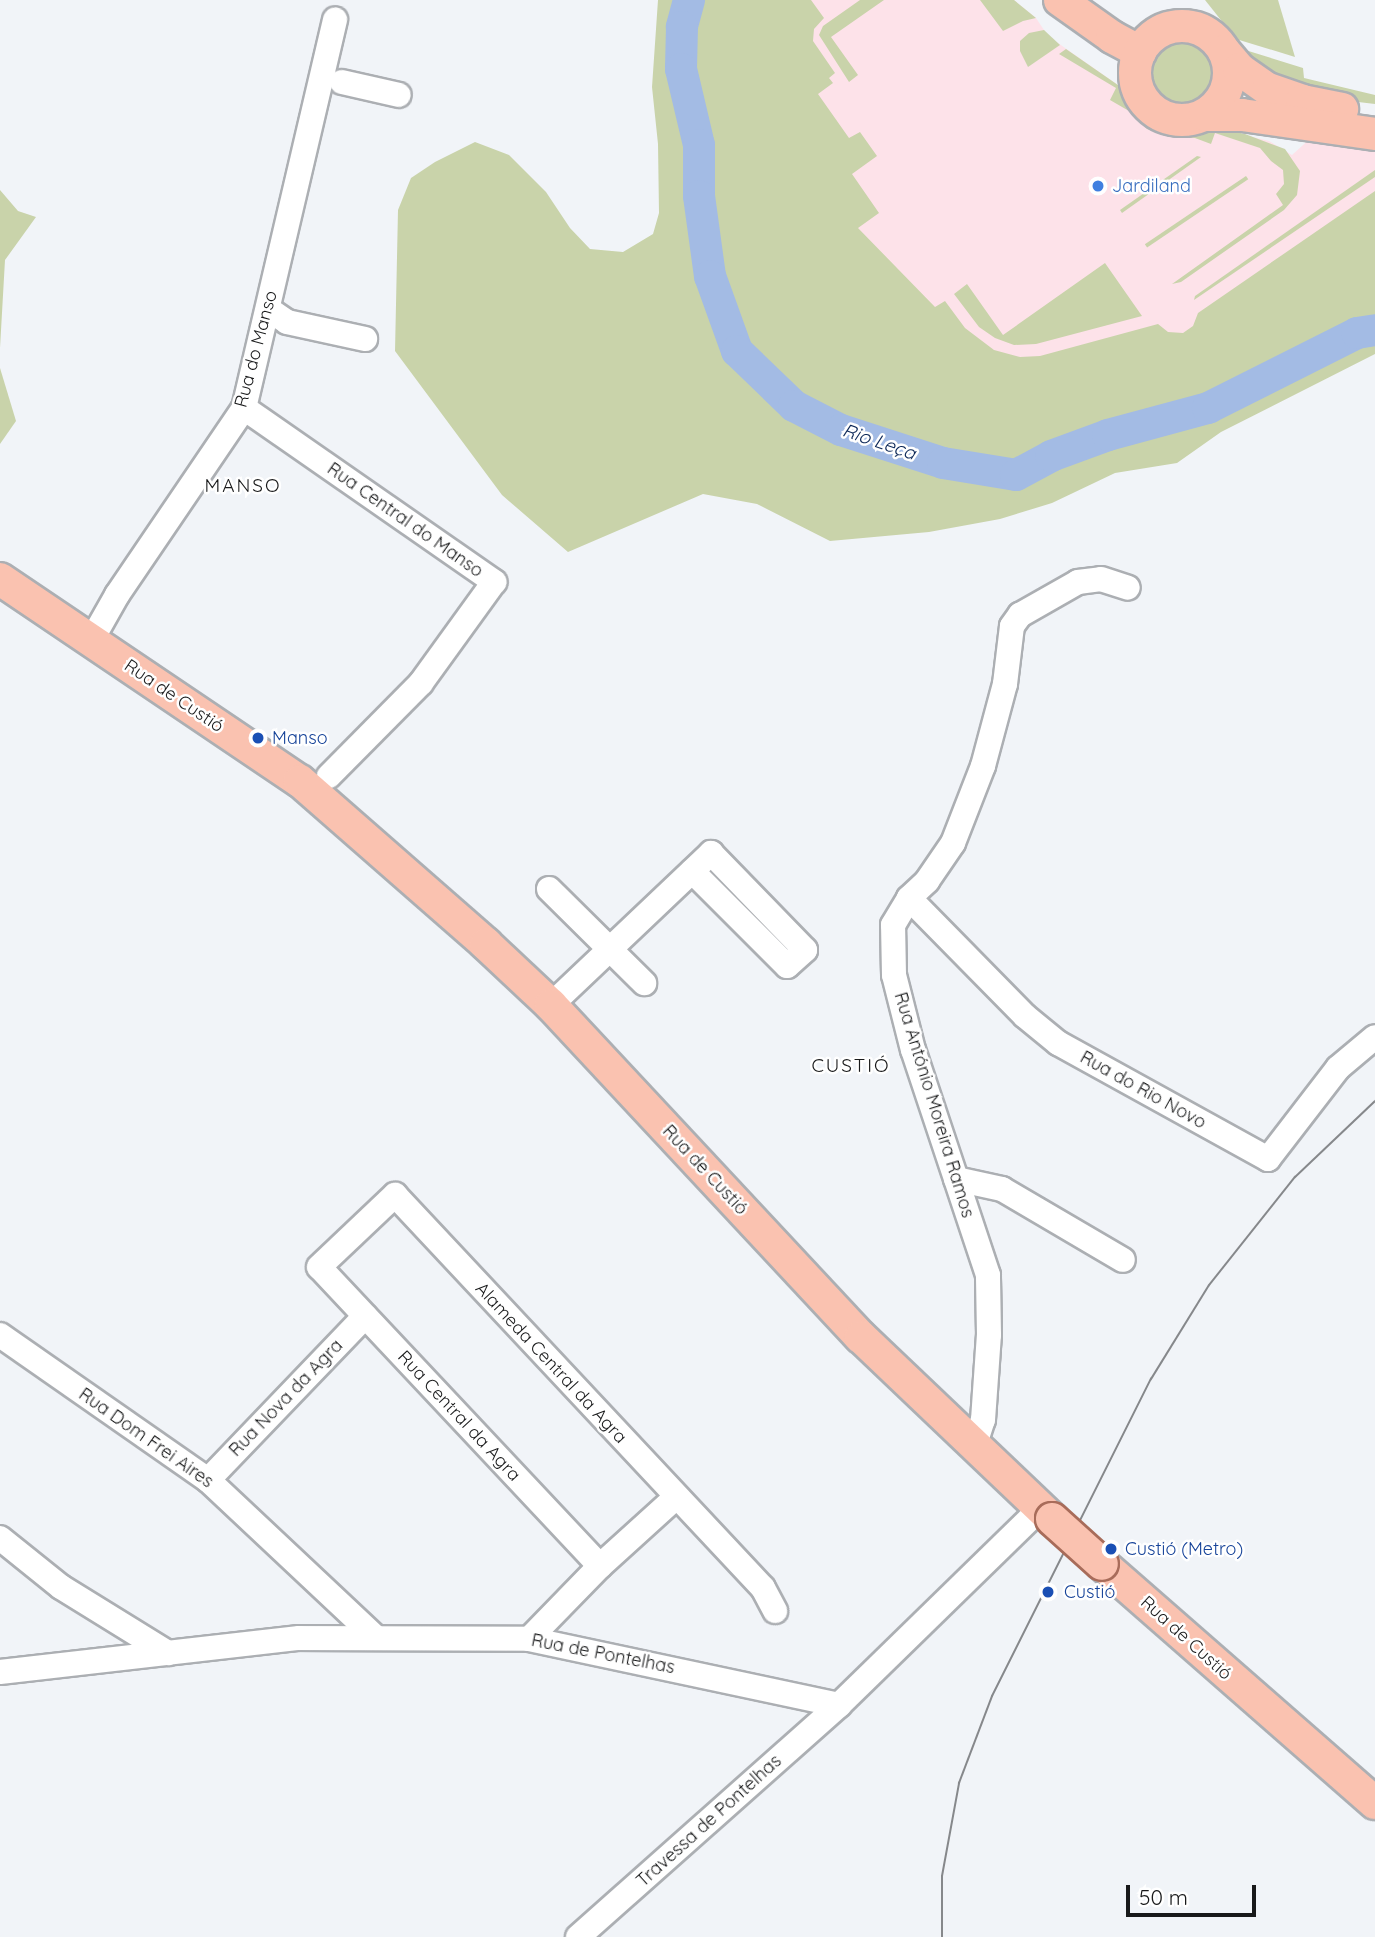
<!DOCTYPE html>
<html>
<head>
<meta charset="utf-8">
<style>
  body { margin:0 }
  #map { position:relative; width:1375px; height:1937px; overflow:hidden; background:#f1f4f8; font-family:Quicksand,sans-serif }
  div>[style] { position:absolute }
  .commercial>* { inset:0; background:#fde2e9 }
  .green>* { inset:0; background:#c9d3aa; transform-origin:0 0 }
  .round { border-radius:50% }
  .river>* { height:32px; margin:-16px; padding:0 16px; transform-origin:16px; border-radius:16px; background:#a3bbe4 }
  .roads { filter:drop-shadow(2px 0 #acafb3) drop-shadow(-2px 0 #acafb3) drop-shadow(0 2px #acafb3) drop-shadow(0 -2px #acafb3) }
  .minor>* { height:24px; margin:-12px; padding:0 12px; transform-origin:12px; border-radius:12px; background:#fff }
  .major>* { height:32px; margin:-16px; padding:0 16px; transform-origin:16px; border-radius:16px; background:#fac2b0 }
  .major>.ring { margin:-16px; padding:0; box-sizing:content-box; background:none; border:32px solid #fac2b0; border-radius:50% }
  .tram>* { height:2px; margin:-1px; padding:0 1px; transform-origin:1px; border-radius:1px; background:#86888b }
  .bridges { filter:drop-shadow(2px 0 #a86c5a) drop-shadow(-2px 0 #a86c5a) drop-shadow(0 2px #a86c5a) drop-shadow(0 -2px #a86c5a) }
  .major-bridge>* { height:32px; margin:-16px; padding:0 16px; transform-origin:16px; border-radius:16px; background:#fac2b0 }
  .dots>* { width:19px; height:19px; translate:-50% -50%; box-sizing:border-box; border:4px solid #fff; border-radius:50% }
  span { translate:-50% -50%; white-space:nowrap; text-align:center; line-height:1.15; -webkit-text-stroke:5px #fff; paint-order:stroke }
  .shop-label { font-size:18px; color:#366cbe }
  .left { translate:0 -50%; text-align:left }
  .street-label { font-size:18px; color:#18191a }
  .transit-label { font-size:18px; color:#164399 }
  .water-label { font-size:19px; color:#0b2757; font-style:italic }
  .neighbourhood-label { font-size:19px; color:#18191a; letter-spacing:2px }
  .scale { position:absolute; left:1126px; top:1885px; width:130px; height:32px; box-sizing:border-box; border:4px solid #18191a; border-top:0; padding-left:9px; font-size:21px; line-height:24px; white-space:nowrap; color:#18191a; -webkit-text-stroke:5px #fff; paint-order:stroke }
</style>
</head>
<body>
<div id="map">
  <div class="commercial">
    <div style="clip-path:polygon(772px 0,1014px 0,1036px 18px,1048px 36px,1128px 92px,1141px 113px,1166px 129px,1190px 130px,1208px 126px,1269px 141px,1292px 155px,1313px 136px,1375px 144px,1375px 230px,1148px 358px,984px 375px,830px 217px)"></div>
  </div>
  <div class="green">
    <div style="clip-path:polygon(658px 0,811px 0,824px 18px,814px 29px,813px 41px,835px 73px,829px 78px,833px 83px,818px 94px,849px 138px,860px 132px,877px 156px,852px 174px,879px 213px,858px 228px,935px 307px,945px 301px,965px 328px,994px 350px,1020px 357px,1040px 356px,1158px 324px,1168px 332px,1183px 333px,1193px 326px,1198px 313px,1375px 191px,1375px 354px,1221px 432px,1177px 463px,1115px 473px,1052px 503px,1000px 519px,929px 532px,830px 541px,757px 504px,703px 494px,568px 552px,502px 495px,395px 351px,398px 210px,411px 178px,435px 162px,475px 142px,509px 155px,546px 192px,570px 228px,590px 249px,623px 252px,653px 234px,659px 213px,658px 144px,652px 87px)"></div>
    <div style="clip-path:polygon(860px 0,884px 0,831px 37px,858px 75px,849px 82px,819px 35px,823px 26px)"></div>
    <div style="clip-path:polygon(980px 0,1014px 0,1036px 18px,1023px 21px,1003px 31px)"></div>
    <div style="clip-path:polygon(1205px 0,1278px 0,1295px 57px,1236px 39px)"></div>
    <div style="clip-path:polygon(1044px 30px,1060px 45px,1028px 67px,1020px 51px,1020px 41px,1029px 33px)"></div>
    <div class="round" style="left:1149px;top:38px;width:68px;height:68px"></div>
    <div style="clip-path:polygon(1066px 49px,1128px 92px,1136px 107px,1154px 123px,1178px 131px,1208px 126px,1245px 134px,1285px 149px,1300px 171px,1297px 195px,1284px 210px,1181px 282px,1172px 284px,1283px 205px,1276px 194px,1284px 184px,1283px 170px,1271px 161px,1260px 148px,1215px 133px,1211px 144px,1195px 138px,1168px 136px,1147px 129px,1129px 111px,1110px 100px,1116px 88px,1059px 54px)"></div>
    <div style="clip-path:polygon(1242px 49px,1303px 68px,1304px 78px,1375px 95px,1375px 104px,1350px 101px,1282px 81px,1255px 62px)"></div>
    <div style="clip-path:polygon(1197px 156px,1201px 157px,1122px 213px,1120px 210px)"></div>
    <div style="clip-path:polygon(1375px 170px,1375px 177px,1194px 300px,1195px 296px)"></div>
    <div style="left:1246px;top:176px;width:4px;height:122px;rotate:56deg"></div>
    <div style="clip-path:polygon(0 190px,18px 211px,36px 217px,5px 260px,0 348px)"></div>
    <div style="clip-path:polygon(1105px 263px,1142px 316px,1036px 344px,1014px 345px,995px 338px,979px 327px,954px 294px,967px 284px,1003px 335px)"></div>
    <div style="clip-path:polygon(0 368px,16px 421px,0 444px)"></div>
  </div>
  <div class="river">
    <div style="left:689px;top:0;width:28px;rotate:105deg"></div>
    <div style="left:682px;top:27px;width:42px;rotate:91.4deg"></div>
    <div style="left:681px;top:69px;width:78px;rotate:76.7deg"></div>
    <div style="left:699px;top:145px;width:51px;rotate:90deg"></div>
    <div style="left:699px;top:196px;width:81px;rotate:82.2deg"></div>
    <div style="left:710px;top:276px;width:80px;rotate:70.2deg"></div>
    <div style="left:737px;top:351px;width:79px;rotate:44deg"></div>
    <div style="left:794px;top:406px;width:53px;rotate:27.1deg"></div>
    <div style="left:841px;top:430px;width:107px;rotate:17.9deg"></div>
    <div style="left:943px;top:463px;width:74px;rotate:9.3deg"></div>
    <div style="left:1016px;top:475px;width:40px;rotate:-28deg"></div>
    <div style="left:1051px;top:456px;width:61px;rotate:-20.2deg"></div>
    <div style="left:1108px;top:435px;width:104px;rotate:-15.1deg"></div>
    <div style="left:1208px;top:408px;width:167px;rotate:-26.7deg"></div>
    <div style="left:1357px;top:333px;width:18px;rotate:-9deg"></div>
  </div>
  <div class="roads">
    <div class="minor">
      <div style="left:342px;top:82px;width:58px;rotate:12.8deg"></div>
      <div style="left:268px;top:309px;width:23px;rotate:34deg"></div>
      <div style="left:287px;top:322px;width:80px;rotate:12.3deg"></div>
      <div style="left:244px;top:408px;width:305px;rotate:34.8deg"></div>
      <div style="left:494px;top:582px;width:125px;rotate:125.9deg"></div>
      <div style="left:421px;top:683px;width:131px;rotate:134.7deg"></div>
      <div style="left:91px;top:641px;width:53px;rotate:-60.5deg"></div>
      <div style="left:117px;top:595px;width:226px;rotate:-55.8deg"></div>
      <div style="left:244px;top:408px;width:399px;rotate:-76.8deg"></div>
      <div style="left:549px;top:889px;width:134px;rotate:44.7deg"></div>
      <div style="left:909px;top:898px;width:165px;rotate:45.5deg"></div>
      <div style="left:1025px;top:1016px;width:43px;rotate:39.3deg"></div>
      <div style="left:1058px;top:1043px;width:240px;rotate:28.9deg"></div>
      <div style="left:1268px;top:1159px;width:115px;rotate:-52.4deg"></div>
      <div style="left:1338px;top:1068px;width:48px;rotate:-40deg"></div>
      <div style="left:551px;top:1005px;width:221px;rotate:-43.5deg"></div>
      <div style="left:711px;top:853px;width:135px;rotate:45.9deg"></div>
      <div style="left:805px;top:950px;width:24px;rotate:138deg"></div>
      <div style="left:787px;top:966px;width:134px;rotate:-135deg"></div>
      <div style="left:956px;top:1179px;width:47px;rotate:12.3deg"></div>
      <div style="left:1002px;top:1189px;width:140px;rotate:30.4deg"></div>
      <div style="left:0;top:1335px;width:254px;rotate:34.9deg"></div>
      <div style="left:208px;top:1480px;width:229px;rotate:43.2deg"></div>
      <div style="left:974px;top:1447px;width:28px;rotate:-72deg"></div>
      <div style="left:983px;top:1420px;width:85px;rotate:-86deg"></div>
      <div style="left:989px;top:1335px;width:60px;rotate:-91deg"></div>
      <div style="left:988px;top:1275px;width:237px;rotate:-108.4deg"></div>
      <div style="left:913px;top:1050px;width:77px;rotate:-104.2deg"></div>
      <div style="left:894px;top:975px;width:50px;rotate:-91.1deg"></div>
      <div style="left:893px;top:925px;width:31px;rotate:-59deg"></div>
      <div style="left:909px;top:898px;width:25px;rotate:-43deg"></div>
      <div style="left:927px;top:881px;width:46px;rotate:-55.6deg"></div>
      <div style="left:953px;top:843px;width:83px;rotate:-68.7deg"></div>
      <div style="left:983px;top:766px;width:85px;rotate:-75deg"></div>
      <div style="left:1005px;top:684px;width:58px;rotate:-83.1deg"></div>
      <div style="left:1012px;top:626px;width:14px;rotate:-54deg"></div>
      <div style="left:1020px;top:615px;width:67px;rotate:-29.6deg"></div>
      <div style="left:1078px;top:582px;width:23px;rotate:-7deg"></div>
      <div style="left:1101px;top:579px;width:28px;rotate:18deg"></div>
      <div style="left:208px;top:1480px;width:227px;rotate:-46.2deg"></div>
      <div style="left:0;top:1538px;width:78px;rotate:38.8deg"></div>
      <div style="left:61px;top:1587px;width:126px;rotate:31.7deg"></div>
      <div style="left:600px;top:1566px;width:410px;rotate:-133.2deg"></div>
      <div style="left:319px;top:1267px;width:105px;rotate:-43.5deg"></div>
      <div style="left:395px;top:1195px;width:538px;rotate:46.88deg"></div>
      <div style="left:763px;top:1588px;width:26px;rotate:62deg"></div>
      <div style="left:529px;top:1639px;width:102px;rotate:-45.8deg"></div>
      <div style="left:600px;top:1566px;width:103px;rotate:-42.2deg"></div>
      <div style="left:0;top:1672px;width:301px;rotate:-6.5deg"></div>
      <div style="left:299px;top:1638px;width:230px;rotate:0.2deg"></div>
      <div style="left:529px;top:1639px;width:317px;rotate:12deg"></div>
      <div style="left:839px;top:1705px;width:281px;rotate:-44.3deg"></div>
      <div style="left:578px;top:1937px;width:349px;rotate:-41.6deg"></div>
    </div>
    <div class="major">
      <div style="left:1060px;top:0;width:64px;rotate:35.4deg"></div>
      <div style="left:1112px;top:37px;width:32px;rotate:28deg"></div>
      <div class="ring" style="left:1135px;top:26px;width:62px;height:62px"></div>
      <div style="left:1224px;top:51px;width:23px;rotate:50deg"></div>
      <div style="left:1239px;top:69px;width:35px;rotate:35deg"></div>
      <div style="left:1268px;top:89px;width:36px;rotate:19deg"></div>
      <div style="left:1302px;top:101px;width:41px;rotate:11.3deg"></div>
      <div style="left:1205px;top:115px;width:37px"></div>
      <div style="left:1242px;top:115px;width:134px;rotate:8.1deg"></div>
      <div style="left:0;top:579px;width:362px;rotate:34deg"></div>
      <div style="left:300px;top:781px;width:247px;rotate:41.2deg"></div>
      <div style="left:486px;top:944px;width:89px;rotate:43.2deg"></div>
      <div style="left:551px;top:1005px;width:454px;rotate:47deg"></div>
      <div style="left:861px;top:1337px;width:264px;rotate:43.6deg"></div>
      <div style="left:1102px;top:1564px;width:363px;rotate:41.2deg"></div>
    </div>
  </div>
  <div class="tram">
    <div style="left:942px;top:1937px;width:61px;rotate:-90deg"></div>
    <div style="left:942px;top:1876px;width:95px;rotate:-79.6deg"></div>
    <div style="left:959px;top:1783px;width:93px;rotate:-69.2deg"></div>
    <div style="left:992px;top:1696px;width:355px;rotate:-63.4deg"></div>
    <div style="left:1151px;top:1379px;width:110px;rotate:-58.3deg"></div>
    <div style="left:1209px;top:1285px;width:138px;rotate:-51.5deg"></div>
    <div style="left:1295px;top:1177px;width:110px;rotate:-43.5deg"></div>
  </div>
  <div class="bridges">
    <div class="major-bridge">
      <div style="left:1052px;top:1519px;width:67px;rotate:42deg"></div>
    </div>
  </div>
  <div class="dots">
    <div style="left:1098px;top:186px;background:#3f7fe0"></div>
    <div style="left:258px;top:738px;background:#1a4fb4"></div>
    <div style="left:1111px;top:1549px;background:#1a4fb4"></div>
    <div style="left:1048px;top:1592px;background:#1a4fb4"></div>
  </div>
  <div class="shop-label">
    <span class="left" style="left:1112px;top:186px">Jardiland</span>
  </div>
  <div class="street-label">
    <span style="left:256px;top:349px;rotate:-75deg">Rua do Manso</span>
    <span style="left:405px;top:520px;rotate:35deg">Rua Central do Manso</span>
    <span style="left:174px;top:696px;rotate:34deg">Rua de Custió</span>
    <span style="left:1143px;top:1090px;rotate:29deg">Rua do Rio Novo</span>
    <span style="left:934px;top:1105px;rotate:73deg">Rua António Moreira Ramos</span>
    <span style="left:705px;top:1170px;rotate:47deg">Rua de Custió</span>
    <span style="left:551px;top:1363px;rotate:47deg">Alameda Central da Agra</span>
    <span style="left:286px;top:1398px;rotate:-46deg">Rua Nova da Agra</span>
    <span style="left:459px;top:1416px;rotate:47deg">Rua Central da Agra</span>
    <span style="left:146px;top:1438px;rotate:35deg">Rua Dom Frei Aires</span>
    <span style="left:1186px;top:1638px;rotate:42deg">Rua de Custió</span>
    <span style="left:603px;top:1654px;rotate:11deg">Rua de Pontelhas</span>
    <span style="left:709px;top:1821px;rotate:-42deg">Travessa de Pontelhas</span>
  </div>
  <div class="transit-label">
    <span class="left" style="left:272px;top:738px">Manso</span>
    <span class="left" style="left:1125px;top:1549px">Custió (Metro)</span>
    <span class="left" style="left:1064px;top:1592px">Custió</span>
  </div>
  <div class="water-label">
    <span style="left:879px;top:442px;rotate:19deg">Rio Leça</span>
  </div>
  <div class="neighbourhood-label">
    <span style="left:243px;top:486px">MANSO</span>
    <span style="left:851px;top:1066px">CUSTIÓ</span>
  </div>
  <div class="scale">50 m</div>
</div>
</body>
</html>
